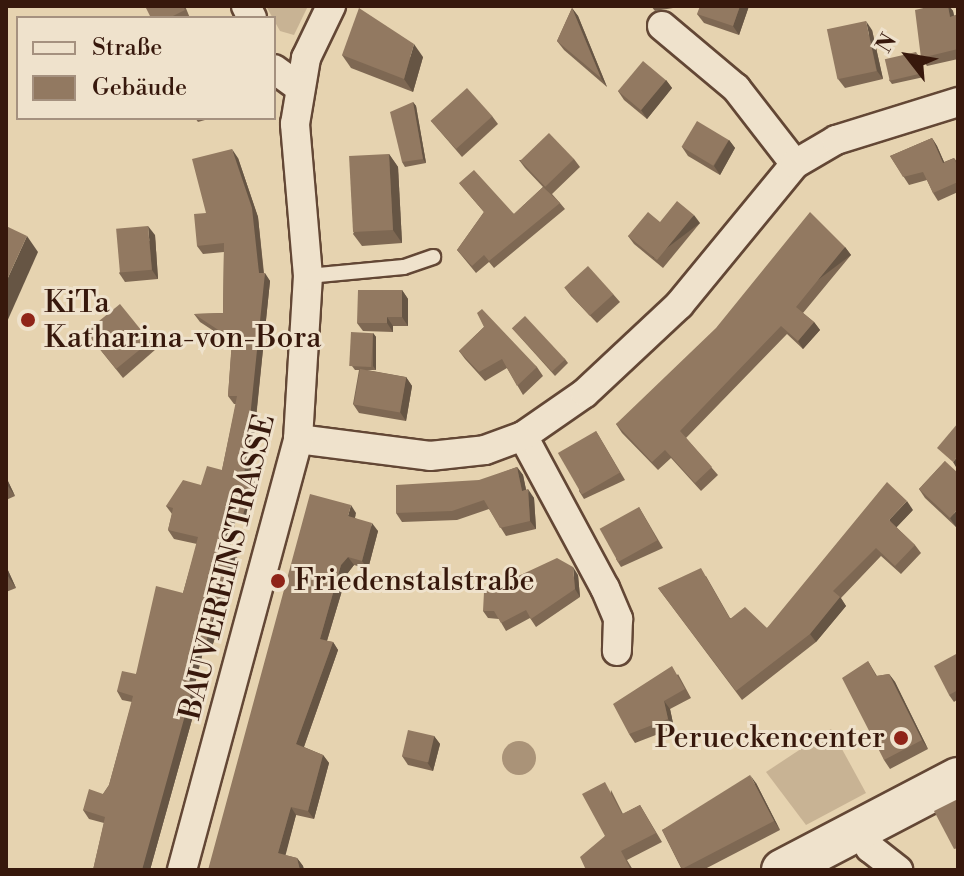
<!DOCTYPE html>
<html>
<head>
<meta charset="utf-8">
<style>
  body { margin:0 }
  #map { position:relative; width:964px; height:876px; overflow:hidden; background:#e6d3b0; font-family:"Libre Bodoni",serif }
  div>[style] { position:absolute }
  .green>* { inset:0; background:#c8b394 }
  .water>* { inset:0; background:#aa9378 }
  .round { border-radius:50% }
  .roads { filter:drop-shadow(2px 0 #634735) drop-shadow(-2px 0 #634735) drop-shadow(0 2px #634735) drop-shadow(0 -2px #634735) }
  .service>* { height:14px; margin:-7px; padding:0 7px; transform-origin:7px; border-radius:7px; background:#efe2cc }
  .minor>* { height:28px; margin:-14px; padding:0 14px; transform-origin:14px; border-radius:14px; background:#efe2cc }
  .secondary>* { height:40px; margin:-20px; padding:0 20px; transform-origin:20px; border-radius:20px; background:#efe2cc }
  .wall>* { inset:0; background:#7e6853 }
  .shaded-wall>* { inset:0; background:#654; transform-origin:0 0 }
  .building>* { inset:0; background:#927961; transform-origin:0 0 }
  .dots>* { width:22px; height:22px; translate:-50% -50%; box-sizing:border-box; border:4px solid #efe2cc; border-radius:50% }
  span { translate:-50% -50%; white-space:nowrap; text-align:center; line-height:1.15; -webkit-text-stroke:6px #efe2cc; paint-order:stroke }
  .poi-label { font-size:30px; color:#37180c }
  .left { translate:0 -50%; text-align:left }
  .right { translate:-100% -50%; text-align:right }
  .street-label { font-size:30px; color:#37180c }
  .frame { position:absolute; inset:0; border:8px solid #37180c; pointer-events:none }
  .legend { position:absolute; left:16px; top:16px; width:260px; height:104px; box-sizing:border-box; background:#efe2cc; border:2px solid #a5917f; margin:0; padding:10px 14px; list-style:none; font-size:24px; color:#37180c }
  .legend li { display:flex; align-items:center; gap:16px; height:40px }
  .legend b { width:40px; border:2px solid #a5917f }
  .north { position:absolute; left:868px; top:16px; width:80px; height:80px; -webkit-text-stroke:6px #efe2cc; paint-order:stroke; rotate:301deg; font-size:22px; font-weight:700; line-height:32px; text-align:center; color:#37180c }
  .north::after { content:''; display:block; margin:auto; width:28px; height:36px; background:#37180c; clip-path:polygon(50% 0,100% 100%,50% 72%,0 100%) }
</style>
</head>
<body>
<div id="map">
  <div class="green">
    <div style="clip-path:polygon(266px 6px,308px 6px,294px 35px,280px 31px)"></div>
    <div style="clip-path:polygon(831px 729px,866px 793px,806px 825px,766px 772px)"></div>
  </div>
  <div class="water">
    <div class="round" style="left:502px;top:741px;width:34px;height:34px"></div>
  </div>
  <div class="roads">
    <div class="service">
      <div style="left:308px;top:276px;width:96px;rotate:-5.4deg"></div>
      <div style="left:404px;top:267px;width:31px;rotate:-19deg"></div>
    </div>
    <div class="minor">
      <div style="left:246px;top:6px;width:13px;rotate:63deg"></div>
      <div style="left:662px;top:26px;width:97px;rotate:40deg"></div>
      <div style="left:736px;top:88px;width:96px;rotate:52.2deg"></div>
      <div style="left:274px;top:69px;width:31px;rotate:36deg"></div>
      <div style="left:523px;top:436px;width:173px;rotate:61.7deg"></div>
      <div style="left:605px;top:588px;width:34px;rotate:67deg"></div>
      <div style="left:618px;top:619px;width:32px;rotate:92deg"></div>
      <div style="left:298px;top:439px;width:133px;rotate:7.3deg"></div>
      <div style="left:430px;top:456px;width:55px;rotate:-6.2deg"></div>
      <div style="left:485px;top:450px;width:40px;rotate:-20.2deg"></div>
      <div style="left:523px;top:436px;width:75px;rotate:-34.7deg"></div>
      <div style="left:585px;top:393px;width:129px;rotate:-43.1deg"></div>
      <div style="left:679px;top:305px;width:183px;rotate:-50.6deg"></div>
      <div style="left:795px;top:164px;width:48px;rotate:-30.3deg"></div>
      <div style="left:836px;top:140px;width:128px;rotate:-17.3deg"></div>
      <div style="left:861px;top:829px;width:21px;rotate:65deg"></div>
      <div style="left:870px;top:848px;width:36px;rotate:38deg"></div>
      <div style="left:182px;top:870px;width:446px;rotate:-74.9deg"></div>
      <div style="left:298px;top:439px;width:163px;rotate:-86.5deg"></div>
      <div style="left:308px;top:276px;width:153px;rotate:-94.9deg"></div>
      <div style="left:295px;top:124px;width:67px;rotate:-80.5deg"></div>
      <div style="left:306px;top:58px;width:58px;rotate:-64.3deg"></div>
    </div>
    <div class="secondary">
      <div style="left:782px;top:870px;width:199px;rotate:-27.6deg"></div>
    </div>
  </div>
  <div class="wall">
    <div style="clip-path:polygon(185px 6px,190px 18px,151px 18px)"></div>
    <div style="clip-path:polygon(651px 6px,672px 6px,673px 8px,655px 11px)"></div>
    <div style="clip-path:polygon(749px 6px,739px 35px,704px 23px,697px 14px)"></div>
    <div style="clip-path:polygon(948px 6px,949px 6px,953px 11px,954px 16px,958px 14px,958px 59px,927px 66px,921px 58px)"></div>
    <div style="clip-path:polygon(572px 8px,578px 16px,607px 87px,564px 50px,557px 41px)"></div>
    <div style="clip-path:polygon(872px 30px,883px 79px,845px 88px,838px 79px)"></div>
    <div style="clip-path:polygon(342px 55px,423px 57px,413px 92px,351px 68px)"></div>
    <div style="clip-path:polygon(919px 57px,924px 77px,892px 84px,889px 80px)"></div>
    <div style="clip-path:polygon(666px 80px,672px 88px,647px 119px,624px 100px,618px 91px)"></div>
    <div style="clip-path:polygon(413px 102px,416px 106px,426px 163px,405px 167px,402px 162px)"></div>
    <div style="clip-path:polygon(492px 116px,498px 124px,462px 157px,431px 121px)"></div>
    <div style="clip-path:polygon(195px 118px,212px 118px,198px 122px)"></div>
    <div style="clip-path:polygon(932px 138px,937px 146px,944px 162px,954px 158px,958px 163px,958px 192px,938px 201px,933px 193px,927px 180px,909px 185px,890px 156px)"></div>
    <div style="clip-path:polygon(729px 140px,735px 148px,720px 175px,688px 156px,682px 147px)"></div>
    <div style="clip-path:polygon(389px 154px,398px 167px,402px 243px,362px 246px,353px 234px)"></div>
    <div style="clip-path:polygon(238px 158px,258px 217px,264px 273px,270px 281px,250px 478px,259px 487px,249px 523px,236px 519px,229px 550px,232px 551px,238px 559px,210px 654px,203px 652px,195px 684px,200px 691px,150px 870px,93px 870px,104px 823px,89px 819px,83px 810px,103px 794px,109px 785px,132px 702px,122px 700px,117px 691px,136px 674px,183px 593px,197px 544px,174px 539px,168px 530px,172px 514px,166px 506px,201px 485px,222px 470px,236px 404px,234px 404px,228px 396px,232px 343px,200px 322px,194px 314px,223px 313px,224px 252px,203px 254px,197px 246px,206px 213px)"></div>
    <div style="clip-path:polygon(574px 159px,580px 167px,552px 194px,560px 203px,565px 209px,494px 268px,489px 262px,476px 273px,457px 250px,484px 212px,459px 183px,514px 214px,543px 187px,525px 168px,519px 160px)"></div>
    <div style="clip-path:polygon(660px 222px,700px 223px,663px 268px,634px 244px,628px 236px)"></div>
    <div style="clip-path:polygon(155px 235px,158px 279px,125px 282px,119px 273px)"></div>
    <div style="clip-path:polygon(845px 247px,851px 255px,803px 313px,814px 322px,820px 330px,803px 349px,787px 334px,686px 438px,718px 475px,701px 491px,671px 458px,658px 470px,622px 433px,616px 424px)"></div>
    <div style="clip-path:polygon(565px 288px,613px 294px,620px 302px,597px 323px,571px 296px)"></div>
    <div style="clip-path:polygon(402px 290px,408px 299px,408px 326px,393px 326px,393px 332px,363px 331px,357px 323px)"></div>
    <div style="clip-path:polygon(484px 327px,537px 367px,543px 376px,523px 395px,507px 368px,485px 381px,465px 359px,459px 351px)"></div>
    <div style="clip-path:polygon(512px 328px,565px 359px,568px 363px,555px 376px)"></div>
    <div style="clip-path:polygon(86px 332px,150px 341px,156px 349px,123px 378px)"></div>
    <div style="clip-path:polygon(373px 333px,376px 337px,376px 370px,367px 370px,406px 377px,412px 386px,406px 421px,359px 413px,353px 404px,359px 370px,355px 370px,352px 366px)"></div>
    <div style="clip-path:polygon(596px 431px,625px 480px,584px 499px,579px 491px)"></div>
    <div style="clip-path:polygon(945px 461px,956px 527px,925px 498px,919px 489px)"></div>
    <div style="clip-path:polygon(517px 467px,523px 475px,526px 490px,534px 498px,536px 529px,506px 536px,489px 509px,457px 520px,402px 522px,396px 513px)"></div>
    <div style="clip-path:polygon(6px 477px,15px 496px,6px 500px)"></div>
    <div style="clip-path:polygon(639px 507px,663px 548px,621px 567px,616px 559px)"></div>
    <div style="clip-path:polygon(913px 510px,896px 527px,915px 545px,921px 553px,901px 574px,881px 556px,841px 598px,846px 606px,816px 642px,742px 700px,658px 588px,706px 576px,730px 618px,767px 628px)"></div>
    <div style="clip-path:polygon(356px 513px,355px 518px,378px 531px,368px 569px,354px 565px,347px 574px,327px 641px,333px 642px,338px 650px,304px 747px,323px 755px,329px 763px,314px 819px,296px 815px,285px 855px,297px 858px,303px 866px,304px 870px,208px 870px)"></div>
    <div style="clip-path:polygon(6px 566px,16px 588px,6px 592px)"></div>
    <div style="clip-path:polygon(578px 575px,580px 597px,536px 627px,530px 618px,506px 631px,499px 619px,488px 618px,483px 611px)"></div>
    <div style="clip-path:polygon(958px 653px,958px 699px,954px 702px,949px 695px)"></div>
    <div style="clip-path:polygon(868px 661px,877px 676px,889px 674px,895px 682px,928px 749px,890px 769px,884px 760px)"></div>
    <div style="clip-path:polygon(678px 674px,691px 698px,670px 709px,674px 728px,635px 743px,629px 734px)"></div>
    <div style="clip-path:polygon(434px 736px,440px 744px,433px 771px,408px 765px,402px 756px)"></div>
    <div style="clip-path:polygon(756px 783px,780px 830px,703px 870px,682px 870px,662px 830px)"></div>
    <div style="clip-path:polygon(611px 790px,623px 814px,640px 805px,662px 842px,627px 860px,633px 870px,586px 870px,605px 836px)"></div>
  </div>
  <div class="shaded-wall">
    <div style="clip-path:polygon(740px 6px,749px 6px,739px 35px,733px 26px)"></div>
    <div style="clip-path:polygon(948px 6px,949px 6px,953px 11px,956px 25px,950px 17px)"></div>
    <div style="clip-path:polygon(572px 8px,578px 16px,607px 87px,601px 78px)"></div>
    <div style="clip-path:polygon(866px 21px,872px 30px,883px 79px,877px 71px)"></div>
    <div style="clip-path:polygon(414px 44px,423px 57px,413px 92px,404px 79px)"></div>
    <div style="clip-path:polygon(916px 52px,919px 57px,924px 77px,921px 73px)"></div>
    <div style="clip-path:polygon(666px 80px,672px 88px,647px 119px,641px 110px)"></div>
    <div style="clip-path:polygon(413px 102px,416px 106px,426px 163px,423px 159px)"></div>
    <div style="clip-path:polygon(932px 138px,937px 146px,948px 171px,943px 163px)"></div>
    <div style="clip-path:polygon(729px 140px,735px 148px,720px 175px,714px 166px)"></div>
    <div style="clip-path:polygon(232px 149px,238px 158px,258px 217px,264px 278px,265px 273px,270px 281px,249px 484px,244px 476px,259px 273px)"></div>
    <div style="clip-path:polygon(389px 154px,398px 167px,402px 243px,393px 230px)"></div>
    <div style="left:694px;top:215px;width:10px;height:58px;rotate:53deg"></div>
    <div style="clip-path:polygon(148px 226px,155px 235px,158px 279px,152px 270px)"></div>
    <div style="clip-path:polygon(27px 236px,38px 252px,6px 324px,6px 282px)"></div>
    <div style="left:845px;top:247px;width:10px;height:77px;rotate:53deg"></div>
    <div style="clip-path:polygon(402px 290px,408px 299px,408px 326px,402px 317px)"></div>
    <div style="clip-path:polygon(387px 317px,393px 326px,393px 332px,387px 323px)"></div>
    <div style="clip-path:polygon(814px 322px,820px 330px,803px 349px,798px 341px)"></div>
    <div style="clip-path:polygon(373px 333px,376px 337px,376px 370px,373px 366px)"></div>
    <div style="clip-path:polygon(406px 377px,412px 386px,406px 421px,400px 412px)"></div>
    <div style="clip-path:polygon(958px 456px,958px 464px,956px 467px,953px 462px)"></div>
    <div style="clip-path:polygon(517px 467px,523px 475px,528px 499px,522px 491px)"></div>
    <div style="clip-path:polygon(6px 477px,15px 496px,6px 483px)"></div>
    <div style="clip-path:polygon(253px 479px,259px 487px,249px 523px,243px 515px)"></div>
    <div style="clip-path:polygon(528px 489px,534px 498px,536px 529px,530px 521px)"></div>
    <div style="clip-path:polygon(907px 501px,913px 510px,895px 529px,889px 520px)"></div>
    <div style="clip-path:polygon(351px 505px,356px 513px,353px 524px,348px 516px)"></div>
    <div style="clip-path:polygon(958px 509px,958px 524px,956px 527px,950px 518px)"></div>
    <div style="clip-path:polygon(230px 511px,236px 519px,228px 556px,222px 548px)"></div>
    <div style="clip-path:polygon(372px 523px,378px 531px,368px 569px,362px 561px)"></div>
    <div style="clip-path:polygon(232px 551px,238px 559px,210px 654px,205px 646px)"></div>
    <div style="clip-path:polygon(348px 557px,354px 565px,347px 574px,325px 647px,320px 639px,341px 565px)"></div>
    <div style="clip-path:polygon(6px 566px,16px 588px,8px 576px,6px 572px)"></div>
    <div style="clip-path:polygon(573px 567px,578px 575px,580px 597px,575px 589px)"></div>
    <div style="clip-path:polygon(840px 597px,846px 606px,816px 642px,810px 634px)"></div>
    <div style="clip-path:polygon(333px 642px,338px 650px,302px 752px,296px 744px)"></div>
    <div style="clip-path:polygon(197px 644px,203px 652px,195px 684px,200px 691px,150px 870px,142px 870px)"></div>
    <div style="clip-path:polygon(889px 674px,895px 682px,928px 749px,922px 740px)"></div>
    <div style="clip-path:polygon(664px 701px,670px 709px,674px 728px,668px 719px)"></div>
    <div style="clip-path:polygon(434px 736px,440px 744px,433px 771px,427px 762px)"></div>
    <div style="clip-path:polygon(323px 755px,329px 763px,314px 819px,308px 811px)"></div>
    <div style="clip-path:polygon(750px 775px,756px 783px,780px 830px,774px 821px)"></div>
    <div style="clip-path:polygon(291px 807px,296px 815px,284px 861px,278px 853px)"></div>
    <div style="clip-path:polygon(297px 858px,303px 866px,304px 870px,300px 870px)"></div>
  </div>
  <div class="building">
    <div style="clip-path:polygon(145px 6px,183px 6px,185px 10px,169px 18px,151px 18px)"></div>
    <div style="clip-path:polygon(700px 6px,740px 6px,733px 26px,697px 14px)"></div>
    <div style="clip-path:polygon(932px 6px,948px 6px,950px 17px,958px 14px,958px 49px,921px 58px,915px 10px)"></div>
    <div style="clip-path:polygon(359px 8px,414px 44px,404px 79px,342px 55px)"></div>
    <div style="clip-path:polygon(572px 8px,601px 78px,557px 41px)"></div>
    <div style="left:866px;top:21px;width:51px;height:40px;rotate:78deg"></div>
    <div style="left:916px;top:52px;width:22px;height:32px;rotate:77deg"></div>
    <div style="left:643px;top:61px;width:30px;height:39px;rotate:40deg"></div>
    <div style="left:467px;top:88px;width:38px;height:49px;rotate:48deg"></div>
    <div style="clip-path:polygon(413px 102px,423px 159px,402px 162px,390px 112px)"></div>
    <div style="left:697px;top:121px;width:37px;height:30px;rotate:31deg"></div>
    <div style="left:549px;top:133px;width:36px;height:40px;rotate:46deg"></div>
    <div style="clip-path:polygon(932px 138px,943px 163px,954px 158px,958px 167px,958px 182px,933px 193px,923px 172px,903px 177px,890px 156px)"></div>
    <div style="clip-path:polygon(232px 149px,252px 208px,259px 273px,265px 273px,244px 476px,253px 479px,243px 515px,230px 511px,222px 548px,232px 551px,205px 646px,197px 644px,188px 681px,194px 683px,142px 870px,93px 870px,105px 817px,83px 810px,89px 789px,103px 794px,109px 785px,133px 696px,117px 691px,122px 671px,136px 674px,156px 586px,183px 593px,198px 537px,168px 530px,173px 508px,166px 506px,183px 480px,201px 485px,207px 466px,222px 470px,237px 396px,228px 396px,232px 339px,194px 314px,223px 313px,224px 243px,197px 246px,194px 214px,206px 213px,192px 159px)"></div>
    <div style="left:389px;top:154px;width:76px;height:40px;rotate:87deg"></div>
    <div style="clip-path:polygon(474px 170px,514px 214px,543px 187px,560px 203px,489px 261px,484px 255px,472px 266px,457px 250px,484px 212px,459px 183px)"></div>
    <div style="clip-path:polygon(677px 201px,694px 215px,657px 260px,628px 236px,648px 212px,660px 222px)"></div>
    <div style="clip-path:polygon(810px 212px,845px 247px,796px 307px,814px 322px,798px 341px,781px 326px,680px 431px,712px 467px,695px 483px,665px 450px,652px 462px,616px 424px,716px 328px)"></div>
    <div style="clip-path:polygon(6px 226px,27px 236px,6px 282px)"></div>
    <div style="left:148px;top:226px;width:44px;height:32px;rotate:85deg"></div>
    <div style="left:588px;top:266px;width:38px;height:32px;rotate:48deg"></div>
    <div style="clip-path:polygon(358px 290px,402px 290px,402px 317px,387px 317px,387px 323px,357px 323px)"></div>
    <div style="left:120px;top:304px;width:48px;height:44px;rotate:51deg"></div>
    <div style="clip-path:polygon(482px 309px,537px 367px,517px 386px,502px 359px,479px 372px,459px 351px,484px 327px,477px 313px)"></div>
    <div style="left:525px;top:316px;width:59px;height:18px;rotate:47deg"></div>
    <div style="left:351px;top:332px;width:22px;height:34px;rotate:3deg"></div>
    <div style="left:360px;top:369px;width:47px;height:36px;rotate:10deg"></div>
    <div style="clip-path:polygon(958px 423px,958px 456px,953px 462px,937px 448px)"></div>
    <div style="left:596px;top:431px;width:48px;height:44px;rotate:60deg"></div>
    <div style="clip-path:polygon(945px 461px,958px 473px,958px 509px,950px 518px,919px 489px)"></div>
    <div style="clip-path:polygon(517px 467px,522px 491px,528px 489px,530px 521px,500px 528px,484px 500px,452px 511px,396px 513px,396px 485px,479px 480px)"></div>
    <div style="clip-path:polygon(887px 482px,907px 501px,889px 520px,915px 545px,895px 566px,876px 548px,833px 591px,840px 597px,810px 634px,736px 691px,658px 588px,701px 568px,730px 619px,745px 607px,767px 628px)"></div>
    <div style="clip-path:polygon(310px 494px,351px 505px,348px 516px,372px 523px,362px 561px,348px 557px,341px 565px,320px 639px,333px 642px,296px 744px,323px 755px,308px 811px,291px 807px,278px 853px,297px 858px,300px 870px,208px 870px)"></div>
    <div style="left:639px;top:507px;width:38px;height:45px;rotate:61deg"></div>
    <div style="clip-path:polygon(557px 558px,573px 567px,575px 589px,531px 619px,526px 610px,501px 623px,494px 611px,483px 611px,484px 592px)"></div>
    <div style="clip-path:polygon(958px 653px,958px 690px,949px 695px,934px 666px)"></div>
    <div style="clip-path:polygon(868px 661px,876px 676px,889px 674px,922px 740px,884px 760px,842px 678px)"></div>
    <div style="clip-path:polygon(672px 666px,685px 689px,664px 701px,668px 719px,629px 734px,613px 704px)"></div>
    <div style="left:408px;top:730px;width:27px;height:27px;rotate:13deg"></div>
    <div style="clip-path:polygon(750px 775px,774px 821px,682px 869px,662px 830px)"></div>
    <div style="clip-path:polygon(605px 782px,622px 814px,640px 805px,656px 833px,621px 851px,631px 870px,586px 870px,580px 857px,605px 836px,582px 794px)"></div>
    <div style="clip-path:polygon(958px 799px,958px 848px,954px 849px,934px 811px)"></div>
  </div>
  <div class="dots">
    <div style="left:28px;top:320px;background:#8f2418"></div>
    <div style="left:278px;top:581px;background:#8f2418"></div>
    <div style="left:901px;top:738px;background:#8f2418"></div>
  </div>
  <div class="poi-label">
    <span class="left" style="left:44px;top:320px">KiTa<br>Katharina-von-Bora</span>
    <span class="left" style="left:294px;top:581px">Friedenstalstraße</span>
    <span class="right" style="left:885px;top:738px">Perueckencenter</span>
  </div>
  <div class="street-label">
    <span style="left:228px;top:567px;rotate:-76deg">BAUVEREINSTRASSE</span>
  </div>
  <div class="frame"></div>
  <ul class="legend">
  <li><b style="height:10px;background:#efe2cc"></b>Straße</li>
  <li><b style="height:22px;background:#927961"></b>Gebäude</li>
  </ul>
  <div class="north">N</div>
</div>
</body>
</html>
